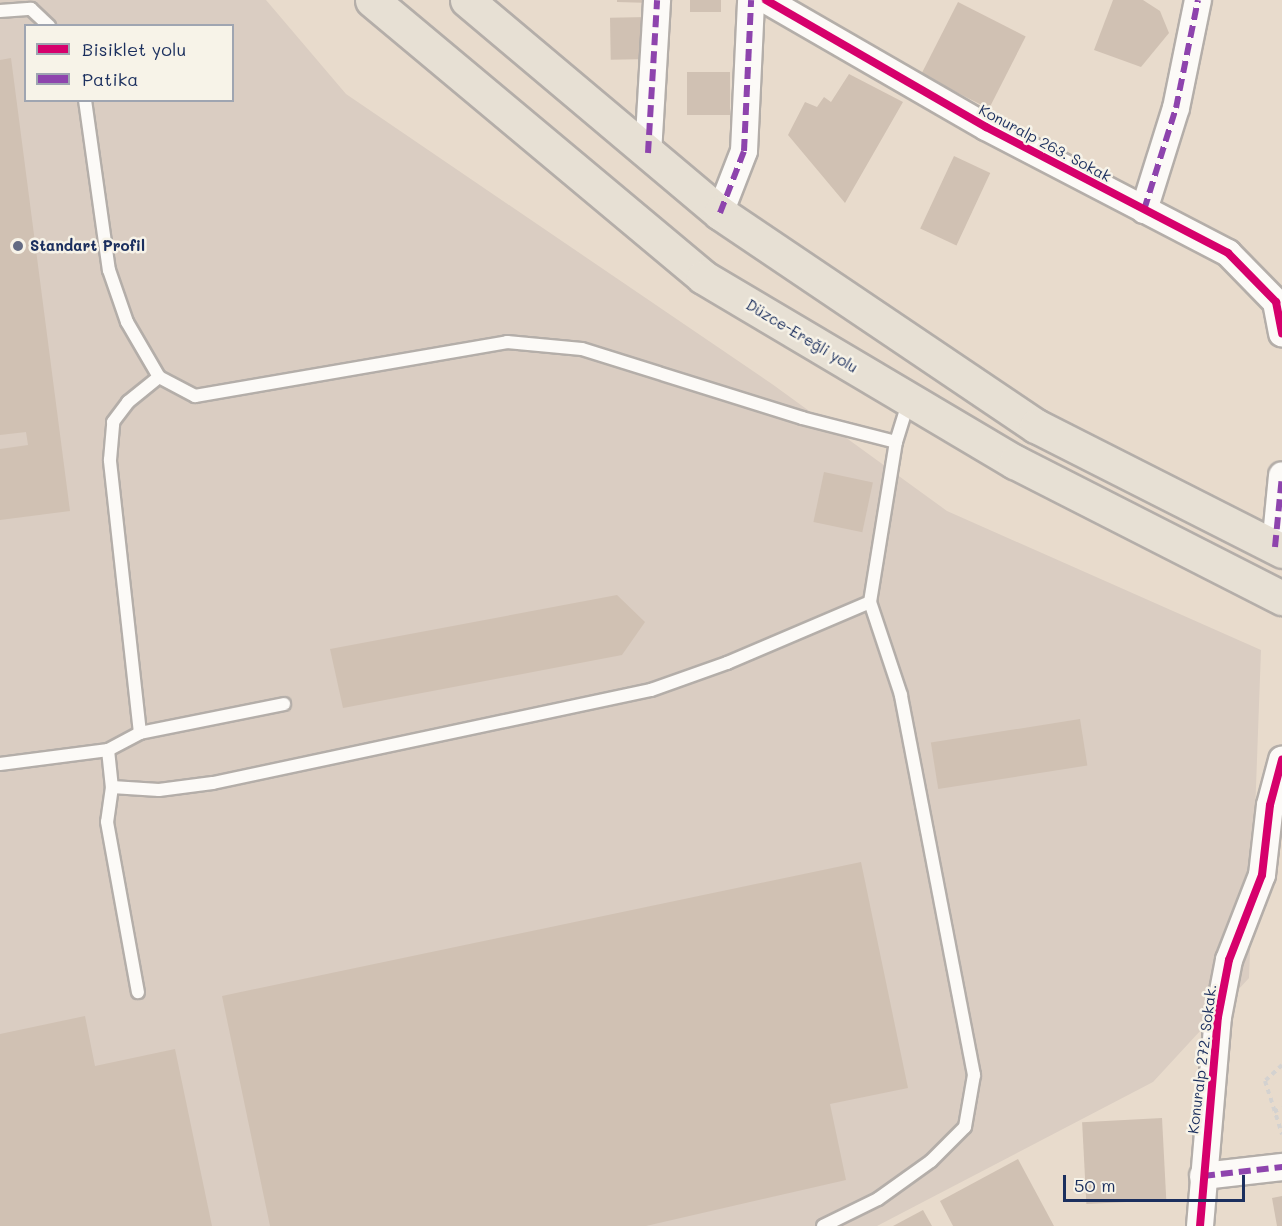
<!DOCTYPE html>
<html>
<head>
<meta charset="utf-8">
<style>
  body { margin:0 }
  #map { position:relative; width:1282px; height:1226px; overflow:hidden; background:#e8dbcc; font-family:Mali,sans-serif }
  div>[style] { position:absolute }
  .industrial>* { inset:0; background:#dacdc2 }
  .building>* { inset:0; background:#d0c1b3; transform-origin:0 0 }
  .path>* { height:4px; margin-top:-2px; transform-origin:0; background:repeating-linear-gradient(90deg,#d4d2d0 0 4.5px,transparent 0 9px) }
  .roads { filter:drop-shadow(2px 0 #b4aea9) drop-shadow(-2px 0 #b4aea9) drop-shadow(0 2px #b4aea9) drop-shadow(0 -2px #b4aea9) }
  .service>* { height:12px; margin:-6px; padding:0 6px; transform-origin:6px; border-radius:6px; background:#fcfaf7 }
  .minor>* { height:26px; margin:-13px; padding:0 13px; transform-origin:13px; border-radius:13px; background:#fcfaf7 }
  .trunk>* { height:33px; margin:-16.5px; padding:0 16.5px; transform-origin:16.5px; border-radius:16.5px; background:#e7e0d4 }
  .quiet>* { height:6px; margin-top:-3px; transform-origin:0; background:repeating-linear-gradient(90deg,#8e44ad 0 12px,transparent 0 18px) }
  .cycleway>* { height:8px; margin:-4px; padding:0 4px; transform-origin:4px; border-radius:4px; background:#d6006c }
  .dots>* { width:16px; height:16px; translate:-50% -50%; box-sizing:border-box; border:3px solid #f7f3e8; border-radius:50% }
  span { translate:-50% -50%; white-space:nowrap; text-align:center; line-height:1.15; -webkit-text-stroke:5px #f7f3e8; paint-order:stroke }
  .street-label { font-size:15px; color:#1b2f5e }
  .poi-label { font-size:15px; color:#1b2f5e; font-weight:700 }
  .left { translate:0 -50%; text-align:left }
  .legend { position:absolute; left:24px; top:24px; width:210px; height:78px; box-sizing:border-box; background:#f7f3e8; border:2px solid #9fa5b1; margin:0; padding:8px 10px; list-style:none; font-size:18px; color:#1b2f5e }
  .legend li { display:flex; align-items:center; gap:12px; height:30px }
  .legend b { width:30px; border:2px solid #9fa5b1 }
  .scale { position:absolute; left:1063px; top:1175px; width:182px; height:27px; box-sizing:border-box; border:3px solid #1b2f5e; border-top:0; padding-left:8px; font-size:18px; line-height:21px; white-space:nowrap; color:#1b2f5e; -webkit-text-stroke:4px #f7f3e8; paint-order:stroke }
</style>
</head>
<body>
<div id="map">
  <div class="industrial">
    <div style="clip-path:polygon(evenodd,0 0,266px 0,346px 94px,772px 384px,947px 511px,1261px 650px,1249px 978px,1153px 1082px,877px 1226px,0 1226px,0 0,26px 26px,232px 26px,232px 100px,26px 100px,26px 26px)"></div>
  </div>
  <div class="building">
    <div style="clip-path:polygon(617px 0,651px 0,651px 3px,617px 2px)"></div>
    <div style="left:690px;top:0;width:31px;height:12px"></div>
    <div style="clip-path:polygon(1113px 0,1143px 0,1160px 11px,1169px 33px,1141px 67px,1094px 50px)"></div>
    <div style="left:958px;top:2px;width:76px;height:81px;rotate:27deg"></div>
    <div style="left:648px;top:17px;width:42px;height:38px;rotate:89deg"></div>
    <div style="clip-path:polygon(11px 58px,70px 511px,0 520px,0 449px,28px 445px,26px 432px,0 435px,0 60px)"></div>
    <div style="left:687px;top:72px;width:43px;height:43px"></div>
    <div style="clip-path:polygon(849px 74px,903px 102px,845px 203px,788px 135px,805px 102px,817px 107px,824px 97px,831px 102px)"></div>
    <div style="left:954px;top:156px;width:40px;height:80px;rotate:25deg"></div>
    <div style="left:824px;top:472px;width:50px;height:51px;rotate:12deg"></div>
    <div style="clip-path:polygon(617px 595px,645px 622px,622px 655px,343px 708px,330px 649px)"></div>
    <div style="left:1080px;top:719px;width:47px;height:151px;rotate:81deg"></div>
    <div style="clip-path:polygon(861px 862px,908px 1088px,830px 1104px,846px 1180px,646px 1226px,270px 1226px,222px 996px)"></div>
    <div style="clip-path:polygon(85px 1016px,95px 1066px,175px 1049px,212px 1226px,0 1226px,0 1034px)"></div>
    <div style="left:1162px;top:1118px;width:82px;height:80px;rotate:87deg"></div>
    <div style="clip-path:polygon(1018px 1159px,1054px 1226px,953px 1226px,940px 1201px)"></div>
    <div style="clip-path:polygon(1282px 1196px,1282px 1226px,1277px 1226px,1272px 1198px)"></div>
    <div style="clip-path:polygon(923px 1210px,932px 1226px,893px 1226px)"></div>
  </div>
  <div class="path">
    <div style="left:1282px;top:1065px;width:23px;rotate:137deg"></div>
    <div style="left:1265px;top:1081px;width:56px;rotate:72.2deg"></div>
    <div style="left:1274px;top:1112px;width:9px;rotate:-32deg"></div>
  </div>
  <div class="roads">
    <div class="service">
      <div style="left:0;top:11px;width:31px;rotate:-4deg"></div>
      <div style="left:31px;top:9px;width:25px;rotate:43deg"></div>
      <div style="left:85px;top:100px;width:172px;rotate:82deg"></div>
      <div style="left:109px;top:270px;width:55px;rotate:70.9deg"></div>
      <div style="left:127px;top:322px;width:64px;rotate:59.8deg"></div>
      <div style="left:159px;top:377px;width:41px;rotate:27.8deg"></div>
      <div style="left:195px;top:396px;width:317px;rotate:-9.8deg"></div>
      <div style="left:507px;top:342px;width:75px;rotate:5.3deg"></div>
      <div style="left:582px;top:349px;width:231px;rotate:17.4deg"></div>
      <div style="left:802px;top:418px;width:97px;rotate:14.3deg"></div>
      <div style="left:896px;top:442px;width:44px;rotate:-72.8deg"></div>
      <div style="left:140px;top:733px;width:147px;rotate:-11.4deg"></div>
      <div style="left:108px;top:750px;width:37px;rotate:84deg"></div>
      <div style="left:112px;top:787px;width:47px;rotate:3.7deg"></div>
      <div style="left:159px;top:790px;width:54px;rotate:-7.4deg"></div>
      <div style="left:213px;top:783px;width:448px;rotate:-12deg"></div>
      <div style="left:651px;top:690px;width:81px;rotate:-19.6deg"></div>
      <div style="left:727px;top:663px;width:155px;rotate:-23.1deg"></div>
      <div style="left:870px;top:602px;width:162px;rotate:-80.8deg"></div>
      <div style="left:0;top:764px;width:109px;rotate:-7.4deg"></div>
      <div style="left:108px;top:750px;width:36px;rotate:-28deg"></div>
      <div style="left:140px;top:733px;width:275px;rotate:-96.3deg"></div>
      <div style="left:110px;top:460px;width:38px;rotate:-85deg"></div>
      <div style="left:113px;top:422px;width:25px;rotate:-53deg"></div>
      <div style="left:128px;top:402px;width:40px;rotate:-39deg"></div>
      <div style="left:112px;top:787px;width:35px;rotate:98deg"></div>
      <div style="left:107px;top:822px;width:173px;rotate:79.7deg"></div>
      <div style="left:823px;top:1226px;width:61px;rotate:-26.1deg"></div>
      <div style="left:878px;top:1199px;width:65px;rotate:-35.6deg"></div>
      <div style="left:931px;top:1161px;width:48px;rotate:-45deg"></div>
      <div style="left:965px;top:1127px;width:53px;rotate:-80.2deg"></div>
      <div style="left:974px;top:1075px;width:387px;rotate:-100.9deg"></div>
      <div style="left:901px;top:695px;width:98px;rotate:-108.4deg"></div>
    </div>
    <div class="minor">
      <div style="left:766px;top:0;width:254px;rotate:30deg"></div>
      <div style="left:986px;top:127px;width:273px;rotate:27.5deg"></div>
      <div style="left:1228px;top:253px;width:69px;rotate:45.6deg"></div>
      <div style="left:1276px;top:302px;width:32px;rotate:79deg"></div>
      <div style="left:648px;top:153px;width:153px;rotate:-86.6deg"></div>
      <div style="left:1144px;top:210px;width:107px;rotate:-72.6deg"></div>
      <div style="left:1176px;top:108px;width:110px;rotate:-78.5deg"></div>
      <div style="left:720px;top:213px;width:66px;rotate:-68.8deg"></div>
      <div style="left:744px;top:151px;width:151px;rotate:-87.3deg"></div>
      <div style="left:1275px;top:547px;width:72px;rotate:-84.4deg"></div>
      <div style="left:1203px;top:1176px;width:80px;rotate:-6.5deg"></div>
      <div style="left:1200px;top:1226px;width:210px;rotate:-85.1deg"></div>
      <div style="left:1218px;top:1017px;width:58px;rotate:-79.1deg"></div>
      <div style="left:1229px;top:960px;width:91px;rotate:-68.8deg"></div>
      <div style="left:1262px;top:875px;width:70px;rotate:-83.5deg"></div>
      <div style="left:1270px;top:805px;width:47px;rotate:-75.1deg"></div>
    </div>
    <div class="trunk">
      <div style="left:372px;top:0;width:432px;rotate:39.9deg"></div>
      <div style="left:703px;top:277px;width:363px;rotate:30.7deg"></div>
      <div style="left:1015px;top:462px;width:300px;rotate:27deg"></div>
      <div style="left:467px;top:0;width:331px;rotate:40.1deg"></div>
      <div style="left:720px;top:213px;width:381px;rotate:34deg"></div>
      <div style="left:1036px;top:426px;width:276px;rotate:26.9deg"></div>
    </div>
  </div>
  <div class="quiet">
    <div style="left:648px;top:153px;width:153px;rotate:-86.6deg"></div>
    <div style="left:1144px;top:210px;width:107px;rotate:-72.6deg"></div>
    <div style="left:1176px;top:108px;width:110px;rotate:-78.5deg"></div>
    <div style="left:720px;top:213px;width:66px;rotate:-68.8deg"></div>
    <div style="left:744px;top:151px;width:151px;rotate:-87.3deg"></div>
    <div style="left:1275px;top:547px;width:72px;rotate:-84.4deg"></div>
    <div style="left:1203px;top:1176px;width:80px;rotate:-6.5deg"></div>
  </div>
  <div class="cycleway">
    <div style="left:766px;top:0;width:254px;rotate:30deg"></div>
    <div style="left:986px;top:127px;width:273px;rotate:27.5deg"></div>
    <div style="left:1228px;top:253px;width:69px;rotate:45.6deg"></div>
    <div style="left:1276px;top:302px;width:32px;rotate:79deg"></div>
    <div style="left:1200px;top:1226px;width:210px;rotate:-85.1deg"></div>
    <div style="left:1218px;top:1017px;width:58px;rotate:-79.1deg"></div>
    <div style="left:1229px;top:960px;width:91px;rotate:-68.8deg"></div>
    <div style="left:1262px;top:875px;width:70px;rotate:-83.5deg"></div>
    <div style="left:1270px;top:805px;width:47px;rotate:-75.1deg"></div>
  </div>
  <div class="dots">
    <div style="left:18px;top:246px;background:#636b84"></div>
  </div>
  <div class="street-label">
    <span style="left:1045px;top:143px;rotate:28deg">Konuralp 263. Sokak</span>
    <span style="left:802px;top:336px;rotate:31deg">Düzce-Ereğli yolu</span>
    <span style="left:1202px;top:1059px;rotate:-83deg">Konuralp 272. Sokak.</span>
  </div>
  <div class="poi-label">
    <span class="left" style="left:30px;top:246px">Standart Profil</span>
  </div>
  <ul class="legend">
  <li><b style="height:8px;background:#d6006c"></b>Bisiklet yolu</li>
  <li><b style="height:8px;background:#8e44ad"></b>Patika</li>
  </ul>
  <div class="scale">50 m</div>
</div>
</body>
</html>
